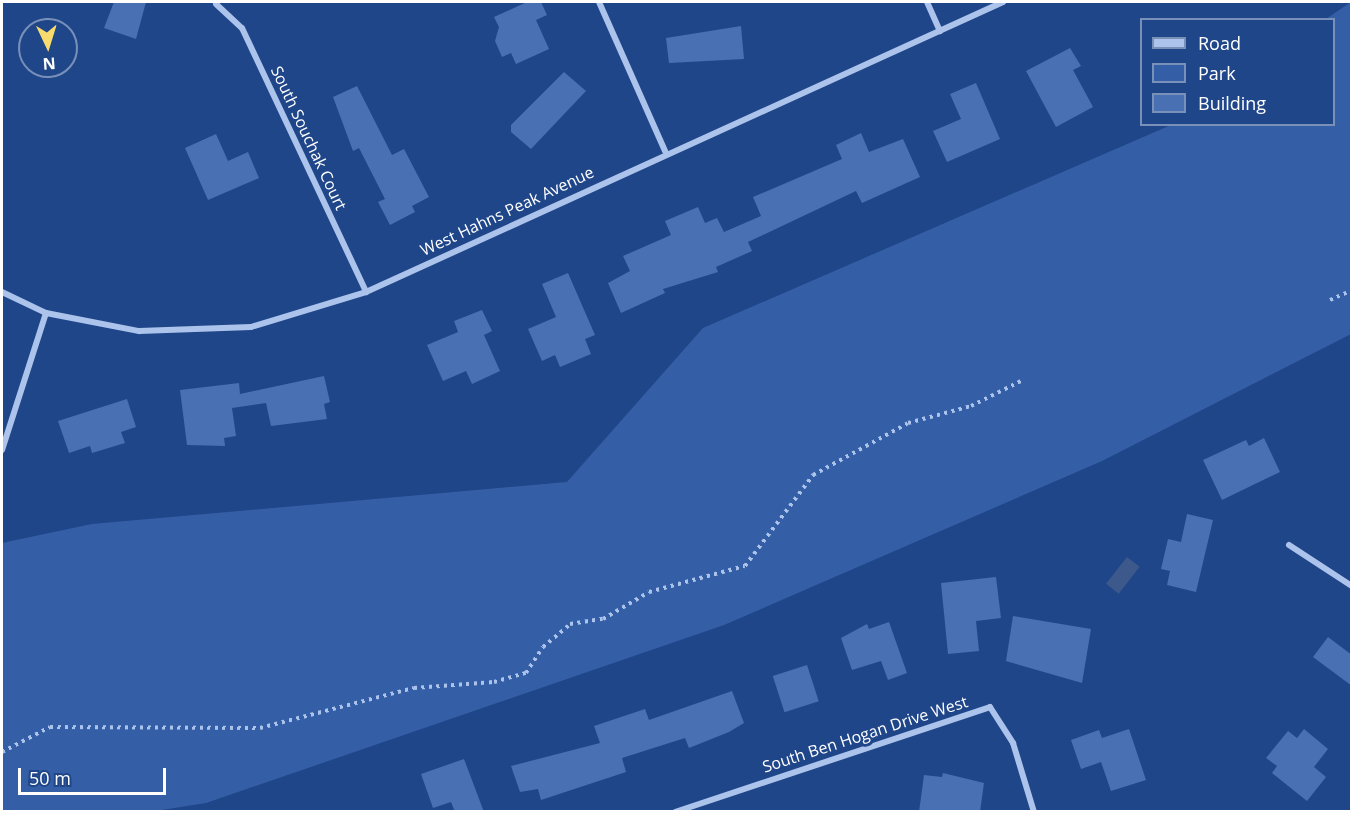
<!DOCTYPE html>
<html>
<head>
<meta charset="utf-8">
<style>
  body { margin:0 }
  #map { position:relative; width:1353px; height:813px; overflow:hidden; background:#20468a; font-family:"Open Sans",sans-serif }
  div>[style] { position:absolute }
  .green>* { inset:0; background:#345fa7 }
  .water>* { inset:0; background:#3d588a; transform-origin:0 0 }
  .building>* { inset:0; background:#4970b2; transform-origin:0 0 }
  .path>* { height:4px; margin-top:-2px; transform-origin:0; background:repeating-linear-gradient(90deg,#acc4eb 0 3px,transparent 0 7.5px) }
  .minor>* { height:6px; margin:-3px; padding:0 3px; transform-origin:3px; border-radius:3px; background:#acc4eb }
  span { translate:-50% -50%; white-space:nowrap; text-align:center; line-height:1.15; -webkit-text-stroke:6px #20468a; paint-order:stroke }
  .street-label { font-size:16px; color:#fff }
  .frame { position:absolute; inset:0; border:3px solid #fff; pointer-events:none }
  .legend { position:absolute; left:1140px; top:18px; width:195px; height:108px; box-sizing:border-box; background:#20468a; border:2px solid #7990b9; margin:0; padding:8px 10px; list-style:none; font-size:18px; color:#fff }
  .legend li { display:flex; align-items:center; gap:12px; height:30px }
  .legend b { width:30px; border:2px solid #7990b9 }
  .north { position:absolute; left:18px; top:18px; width:60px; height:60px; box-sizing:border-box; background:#20468a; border:2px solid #7990b9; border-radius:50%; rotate:176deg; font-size:16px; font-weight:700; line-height:24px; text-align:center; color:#fff }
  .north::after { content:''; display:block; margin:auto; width:21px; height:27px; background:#f8da6d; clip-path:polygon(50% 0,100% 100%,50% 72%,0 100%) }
  .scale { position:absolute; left:18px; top:768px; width:148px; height:27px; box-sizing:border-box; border:3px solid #fff; border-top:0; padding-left:8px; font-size:18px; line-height:21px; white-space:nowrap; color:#fff; -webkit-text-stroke:4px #20468a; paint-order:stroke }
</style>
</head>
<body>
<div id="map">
  <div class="green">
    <div style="clip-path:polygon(1351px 2px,1351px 334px,1102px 461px,724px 625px,206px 803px,149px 812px,2px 811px,2px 543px,92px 524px,567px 482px,703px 328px,1171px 125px,1334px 124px,1334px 20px,1326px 19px)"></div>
  </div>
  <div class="water">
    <div style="left:1127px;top:557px;width:16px;height:34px;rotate:38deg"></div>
  </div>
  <div class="building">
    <div style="clip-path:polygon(114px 2px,146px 2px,136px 39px,104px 28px)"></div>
    <div style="clip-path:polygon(527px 2px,541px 2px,547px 15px,536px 20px,549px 49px,516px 64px,511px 53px,502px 57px,495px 41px,499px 27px,494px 17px)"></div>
    <div style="clip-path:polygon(741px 26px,744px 59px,669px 63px,666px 38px)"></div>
    <div style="clip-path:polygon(1070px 48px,1081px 66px,1073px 70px,1093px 107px,1056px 127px,1026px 71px)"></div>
    <div style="clip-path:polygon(564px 72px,586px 91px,531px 149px,511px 132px,511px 125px)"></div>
    <div style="clip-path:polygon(976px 83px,1000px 139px,947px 162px,933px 131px,961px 119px,950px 94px)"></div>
    <div style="clip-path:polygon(357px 86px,392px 155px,404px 149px,429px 197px,412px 206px,415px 212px,390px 225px,378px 202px,385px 199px,359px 148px,353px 151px,333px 97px)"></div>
    <div style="clip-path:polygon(861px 133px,869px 152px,903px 139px,920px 177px,862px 203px,856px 191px,748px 242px,752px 251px,716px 267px,718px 272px,663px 289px,665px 293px,621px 313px,608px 283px,630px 271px,623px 256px,671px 235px,665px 221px,698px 207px,705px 223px,717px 218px,724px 232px,761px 216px,753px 197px,842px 159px,836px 145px)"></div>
    <div style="clip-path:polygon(216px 134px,228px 161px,248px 152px,259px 178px,208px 200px,185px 148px)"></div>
    <div style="clip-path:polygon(568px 273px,595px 335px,585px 339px,591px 354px,560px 367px,555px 355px,542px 361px,528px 329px,556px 317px,542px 284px)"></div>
    <div style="clip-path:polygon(482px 310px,492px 331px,484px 335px,500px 371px,472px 384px,466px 371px,443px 381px,427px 345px,458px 332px,454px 321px)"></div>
    <div style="clip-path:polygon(324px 376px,330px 402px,324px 404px,327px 419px,271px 426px,266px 403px,232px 408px,236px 436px,224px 438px,225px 446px,187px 445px,180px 390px,239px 383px,240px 394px)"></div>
    <div style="clip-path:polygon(127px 399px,136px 427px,121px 432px,125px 443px,92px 453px,90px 446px,69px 453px,58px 421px)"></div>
    <div style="clip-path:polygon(1264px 438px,1280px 472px,1222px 500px,1203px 460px,1246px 440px,1249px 446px)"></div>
    <div style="clip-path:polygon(1187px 514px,1213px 520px,1196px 592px,1167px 585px,1170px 571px,1161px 569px,1168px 539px,1181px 542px)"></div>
    <div style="clip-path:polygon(996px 577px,1001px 618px,976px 621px,979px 651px,948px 654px,941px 583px)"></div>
    <div style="clip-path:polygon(1013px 616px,1091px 629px,1082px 683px,1006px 661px)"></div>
    <div style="clip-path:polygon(889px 622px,907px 673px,888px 680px,881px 661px,852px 670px,841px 638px,867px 624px,869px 629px)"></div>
    <div style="clip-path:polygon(1328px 637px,1352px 655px,1352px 686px,1313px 657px)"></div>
    <div style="left:807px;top:665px;width:38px;height:36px;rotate:72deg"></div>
    <div style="clip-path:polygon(732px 691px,744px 723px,729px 732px,689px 748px,685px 738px,622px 758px,626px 772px,541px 800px,538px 789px,520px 792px,511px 766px,600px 743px,594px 726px,645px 709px,649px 720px)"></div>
    <div style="clip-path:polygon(1129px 729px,1146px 780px,1111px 791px,1101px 762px,1081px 769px,1071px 740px,1099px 730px,1102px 738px)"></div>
    <div style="clip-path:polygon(1304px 729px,1328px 749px,1314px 767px,1326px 777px,1307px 801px,1272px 773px,1277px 766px,1266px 758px,1288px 731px,1297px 738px)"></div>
    <div style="clip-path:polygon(464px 759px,484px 812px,455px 812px,451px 802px,433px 808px,421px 774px)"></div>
    <div style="clip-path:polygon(943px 773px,984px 783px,980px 812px,919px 812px,924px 775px,942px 777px)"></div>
  </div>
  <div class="path">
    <div style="left:1330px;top:300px;width:24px;rotate:-24deg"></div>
    <div style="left:2px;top:752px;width:54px;rotate:-27.5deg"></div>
    <div style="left:50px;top:727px;width:210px;rotate:0.3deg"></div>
    <div style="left:260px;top:728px;width:159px;rotate:-14.6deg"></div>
    <div style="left:414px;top:688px;width:80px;rotate:-4.3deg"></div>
    <div style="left:494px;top:682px;width:33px;rotate:-16deg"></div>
    <div style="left:526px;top:673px;width:31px;rotate:-57deg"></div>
    <div style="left:543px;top:647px;width:35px;rotate:-40deg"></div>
    <div style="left:570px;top:624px;width:33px;rotate:-9deg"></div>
    <div style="left:603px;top:619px;width:53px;rotate:-30.4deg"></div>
    <div style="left:649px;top:592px;width:99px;rotate:-15.2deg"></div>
    <div style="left:745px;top:566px;width:114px;rotate:-53.2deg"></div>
    <div style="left:813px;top:475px;width:108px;rotate:-28.7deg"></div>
    <div style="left:908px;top:423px;width:65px;rotate:-15.1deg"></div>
    <div style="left:971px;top:406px;width:58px;rotate:-26.6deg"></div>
  </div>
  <div class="minor">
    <div style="left:599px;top:2px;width:163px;rotate:66.1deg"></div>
    <div style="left:927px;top:2px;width:32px;rotate:66deg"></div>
    <div style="left:216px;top:4px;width:35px;rotate:43deg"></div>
    <div style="left:242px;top:28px;width:292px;rotate:64.8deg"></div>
    <div style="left:2px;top:292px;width:49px;rotate:25.5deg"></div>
    <div style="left:46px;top:313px;width:95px;rotate:11deg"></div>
    <div style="left:139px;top:331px;width:112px;rotate:-2deg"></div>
    <div style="left:251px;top:327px;width:120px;rotate:-16.9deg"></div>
    <div style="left:366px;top:292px;width:700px;rotate:-24.48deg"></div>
    <div style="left:2px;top:450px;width:144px;rotate:-72.2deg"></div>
    <div style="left:1289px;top:545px;width:75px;rotate:33.1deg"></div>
    <div style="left:675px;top:812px;width:332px;rotate:-18.4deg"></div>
    <div style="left:990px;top:707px;width:43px;rotate:57.4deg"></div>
    <div style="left:1013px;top:743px;width:72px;rotate:73.1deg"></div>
  </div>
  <div class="street-label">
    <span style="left:309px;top:138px;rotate:65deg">South Souchak Court</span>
    <span style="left:507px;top:211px;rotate:-25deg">West Hahns Peak Avenue</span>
    <span style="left:865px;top:734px;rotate:-18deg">South Ben Hogan Drive West</span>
  </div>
  <div class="frame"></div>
  <ul class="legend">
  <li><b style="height:8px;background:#acc4eb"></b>Road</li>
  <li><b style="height:16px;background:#345fa7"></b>Park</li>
  <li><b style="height:16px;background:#4970b2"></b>Building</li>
  </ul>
  <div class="north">N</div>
  <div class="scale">50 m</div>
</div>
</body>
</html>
